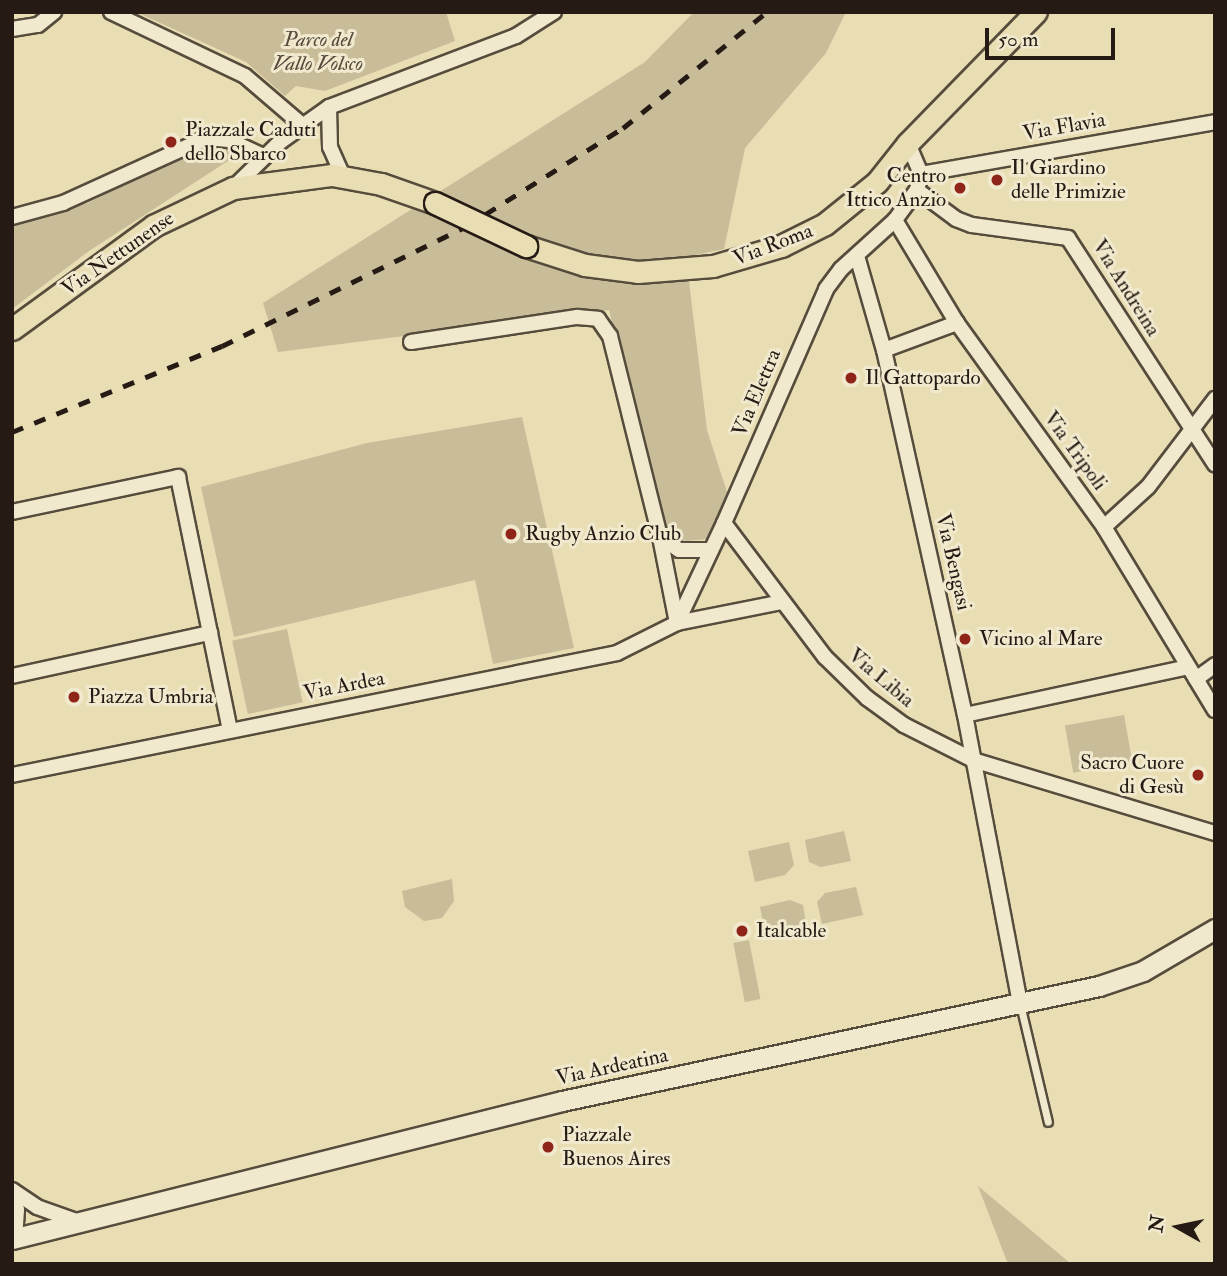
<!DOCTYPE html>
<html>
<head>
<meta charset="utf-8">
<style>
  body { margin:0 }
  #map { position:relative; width:1227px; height:1276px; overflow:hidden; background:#e9ddb4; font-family:"IM FELL Double Pica",serif }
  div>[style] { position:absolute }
  .green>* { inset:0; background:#c8bc99; transform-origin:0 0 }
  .roads { filter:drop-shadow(2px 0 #564c3c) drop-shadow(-2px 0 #564c3c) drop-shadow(0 2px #564c3c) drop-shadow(0 -2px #564c3c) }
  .lane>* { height:7px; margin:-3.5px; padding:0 3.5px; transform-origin:3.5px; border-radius:3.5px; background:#f1e9ce }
  .street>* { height:14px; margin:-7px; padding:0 7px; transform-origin:7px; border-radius:7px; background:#f1e9ce }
  .secondary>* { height:19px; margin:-9.5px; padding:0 9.5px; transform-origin:9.5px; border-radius:9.5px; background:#f1e9ce }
  .primary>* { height:21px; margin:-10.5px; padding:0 10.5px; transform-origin:10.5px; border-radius:10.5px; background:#e9ddb4 }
  .rail>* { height:5px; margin-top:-2.5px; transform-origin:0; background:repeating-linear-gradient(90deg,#251b14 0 12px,transparent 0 24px) }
  .bridges { filter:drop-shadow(2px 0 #251b14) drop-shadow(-2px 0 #251b14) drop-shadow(0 2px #251b14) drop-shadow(0 -2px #251b14) }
  .primary-bridge>* { height:21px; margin:-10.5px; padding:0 10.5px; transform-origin:10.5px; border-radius:10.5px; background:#e9ddb4 }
  .dots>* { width:19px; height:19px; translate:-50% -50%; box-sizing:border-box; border:4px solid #f1e9ce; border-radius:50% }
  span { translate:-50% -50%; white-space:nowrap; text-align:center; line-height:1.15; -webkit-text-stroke:6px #f1e9ce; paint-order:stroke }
  .park-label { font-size:21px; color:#564b3c; font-style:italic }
  .street-label { font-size:21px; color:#251b14 }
  .poi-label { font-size:21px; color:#251b14 }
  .left { translate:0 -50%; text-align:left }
  .right { translate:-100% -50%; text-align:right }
  .frame { position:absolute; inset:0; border:14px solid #251b14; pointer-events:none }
  .north { position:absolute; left:1143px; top:1192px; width:70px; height:70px; -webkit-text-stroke:5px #f1e9ce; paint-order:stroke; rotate:279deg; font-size:19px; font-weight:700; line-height:28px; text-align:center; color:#251b14 }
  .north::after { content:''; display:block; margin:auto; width:24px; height:32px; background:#251b14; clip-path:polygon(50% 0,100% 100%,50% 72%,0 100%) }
  .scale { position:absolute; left:985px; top:28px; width:130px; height:32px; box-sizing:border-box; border:4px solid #251b14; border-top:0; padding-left:9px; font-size:21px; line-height:24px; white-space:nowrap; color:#251b14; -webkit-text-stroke:5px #f1e9ce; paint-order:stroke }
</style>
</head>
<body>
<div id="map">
  <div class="green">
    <div style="clip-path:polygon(136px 12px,446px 12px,455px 41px,325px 91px,296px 86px,285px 96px,246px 62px)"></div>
    <div style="clip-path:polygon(694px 12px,846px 12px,826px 53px,745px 148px,724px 249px,686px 257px,707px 430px,727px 492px,708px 539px,686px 541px,664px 531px,609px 310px,278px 352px,263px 303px,645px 62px)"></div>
    <div style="clip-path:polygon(193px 148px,231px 149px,234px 157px,89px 251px,12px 309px,12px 223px,29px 221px,84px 199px,86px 204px)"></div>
    <div style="clip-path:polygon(522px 417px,574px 648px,493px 664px,475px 580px,234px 637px,201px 487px,367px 443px)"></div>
    <div style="left:287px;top:629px;width:75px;height:56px;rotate:78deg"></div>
    <div style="left:1124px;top:715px;width:48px;height:60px;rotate:80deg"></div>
    <div style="clip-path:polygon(844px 831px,851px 861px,821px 867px,809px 862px,805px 840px)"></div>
    <div style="clip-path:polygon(789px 842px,794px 865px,785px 875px,755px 882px,748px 851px)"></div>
    <div style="clip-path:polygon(452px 879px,454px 901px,442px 918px,424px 921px,405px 907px,402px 891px)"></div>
    <div style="clip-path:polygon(856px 887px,863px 915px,822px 924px,817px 902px,825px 893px)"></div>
    <div style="clip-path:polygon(790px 900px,803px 905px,807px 928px,766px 937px,760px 907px)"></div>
    <div style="left:749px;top:940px;width:60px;height:16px;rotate:79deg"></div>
    <div style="clip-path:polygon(978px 1186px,1070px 1263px,1098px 1264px,1008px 1264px)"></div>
  </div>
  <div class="roads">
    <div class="lane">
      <div style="left:1020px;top:1004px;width:121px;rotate:76.7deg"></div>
    </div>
    <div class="street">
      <div style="left:111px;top:12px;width:148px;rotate:25.5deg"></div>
      <div style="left:245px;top:76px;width:74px;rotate:40.6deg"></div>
      <div style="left:12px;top:29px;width:26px;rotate:-9deg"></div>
      <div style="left:38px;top:25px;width:21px;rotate:-39deg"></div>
      <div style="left:329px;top:107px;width:40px;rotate:88.6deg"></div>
      <div style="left:330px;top:147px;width:32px;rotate:66deg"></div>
      <div style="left:921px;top:174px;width:299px;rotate:-10deg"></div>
      <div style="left:233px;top:188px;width:66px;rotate:-44.4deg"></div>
      <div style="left:280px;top:142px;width:60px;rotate:-35.5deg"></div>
      <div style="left:329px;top:107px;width:200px;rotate:-20.8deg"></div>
      <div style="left:516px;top:36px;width:45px;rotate:-32.3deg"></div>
      <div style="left:917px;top:190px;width:49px;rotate:36.6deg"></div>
      <div style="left:956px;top:219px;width:17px;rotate:21deg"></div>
      <div style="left:972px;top:225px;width:97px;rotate:7.7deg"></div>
      <div style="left:1068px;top:238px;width:270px;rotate:57deg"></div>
      <div style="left:12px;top:217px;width:53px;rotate:-15.4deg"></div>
      <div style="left:63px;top:203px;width:157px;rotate:-24.4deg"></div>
      <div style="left:206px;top:138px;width:23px;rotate:5deg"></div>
      <div style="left:229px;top:140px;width:38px;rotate:25deg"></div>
      <div style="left:895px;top:220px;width:120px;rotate:59deg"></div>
      <div style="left:957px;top:323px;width:251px;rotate:54.2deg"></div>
      <div style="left:1104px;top:527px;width:214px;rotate:58.8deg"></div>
      <div style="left:857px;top:256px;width:98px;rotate:74deg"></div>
      <div style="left:884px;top:350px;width:374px;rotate:77.5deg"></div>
      <div style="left:965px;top:715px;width:293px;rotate:79.2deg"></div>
      <div style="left:411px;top:342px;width:168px;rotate:-8.6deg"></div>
      <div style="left:577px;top:317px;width:21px;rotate:5deg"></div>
      <div style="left:598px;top:319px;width:21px;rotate:55deg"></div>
      <div style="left:610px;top:336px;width:207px;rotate:76deg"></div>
      <div style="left:884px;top:350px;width:78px;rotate:-20.3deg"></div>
      <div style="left:12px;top:512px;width:170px;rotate:-11.9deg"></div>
      <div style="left:178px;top:477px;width:258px;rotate:78.4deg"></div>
      <div style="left:724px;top:523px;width:255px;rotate:-66.4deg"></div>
      <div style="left:826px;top:289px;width:25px;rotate:-53deg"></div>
      <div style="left:841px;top:269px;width:73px;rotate:-42.2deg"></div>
      <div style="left:895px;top:220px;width:37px;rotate:-54deg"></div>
      <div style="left:917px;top:190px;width:16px;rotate:-76deg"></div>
      <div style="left:921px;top:174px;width:34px;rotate:-113deg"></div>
      <div style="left:1104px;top:527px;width:59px;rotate:-42.3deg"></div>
      <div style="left:1148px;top:487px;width:111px;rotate:-52.7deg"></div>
      <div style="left:782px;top:602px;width:107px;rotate:168.7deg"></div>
      <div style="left:677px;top:623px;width:110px;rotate:-64.8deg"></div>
      <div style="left:724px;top:523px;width:168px;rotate:53deg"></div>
      <div style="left:825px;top:657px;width:59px;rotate:44.3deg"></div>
      <div style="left:867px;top:698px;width:46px;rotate:36.1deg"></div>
      <div style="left:904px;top:725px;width:77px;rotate:26.9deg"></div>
      <div style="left:973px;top:760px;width:253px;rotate:16.8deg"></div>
      <div style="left:12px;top:676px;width:203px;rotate:-12.3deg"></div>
      <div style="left:1196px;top:679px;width:24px;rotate:-36deg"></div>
      <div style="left:965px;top:715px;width:228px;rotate:-12.1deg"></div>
      <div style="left:12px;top:775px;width:617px;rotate:-11.4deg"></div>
      <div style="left:617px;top:653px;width:67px;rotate:-26.6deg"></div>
      <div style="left:677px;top:623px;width:88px;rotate:-101.2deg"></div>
      <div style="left:660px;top:537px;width:23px;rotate:34deg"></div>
      <div style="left:679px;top:550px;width:32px"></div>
      <div style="left:12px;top:1190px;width:30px;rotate:34deg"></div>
      <div style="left:37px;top:1207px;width:45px;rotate:19.7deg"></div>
      <div style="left:13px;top:1191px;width:19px;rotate:78deg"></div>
      <div style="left:17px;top:1210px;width:28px;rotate:94deg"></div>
    </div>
    <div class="secondary">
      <div style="left:12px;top:1239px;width:567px;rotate:-14.09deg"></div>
      <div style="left:562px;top:1101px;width:549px;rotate:-12.09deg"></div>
      <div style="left:1099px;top:986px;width:46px;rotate:-18.8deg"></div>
      <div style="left:1143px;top:971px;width:83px;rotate:-30.3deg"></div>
    </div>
    <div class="primary">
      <div style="left:526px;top:246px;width:62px;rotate:17.9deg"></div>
      <div style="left:585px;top:265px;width:53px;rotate:7.5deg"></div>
      <div style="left:638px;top:272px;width:75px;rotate:-4.6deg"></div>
      <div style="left:713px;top:266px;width:71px;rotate:-16.4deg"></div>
      <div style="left:781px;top:246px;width:49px;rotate:-26.6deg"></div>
      <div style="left:825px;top:224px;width:67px;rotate:-38.9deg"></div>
      <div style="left:877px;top:182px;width:50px;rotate:-51.5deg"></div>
      <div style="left:908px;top:143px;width:183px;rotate:-45.7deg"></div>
      <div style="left:12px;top:329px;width:175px;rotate:-36.1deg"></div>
      <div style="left:153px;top:226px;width:89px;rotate:-25.4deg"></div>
      <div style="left:233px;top:188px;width:100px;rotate:-7.5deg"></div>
      <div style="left:332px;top:175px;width:50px;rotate:10.4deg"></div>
      <div style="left:381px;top:184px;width:57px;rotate:19.4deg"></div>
    </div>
  </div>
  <div class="rail">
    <div style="left:12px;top:432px;width:227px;rotate:-22.3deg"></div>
    <div style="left:222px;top:346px;width:271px;rotate:-26.1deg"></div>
    <div style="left:465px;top:227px;width:186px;rotate:-32.1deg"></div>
    <div style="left:623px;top:128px;width:185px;rotate:-38.9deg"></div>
  </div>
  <div class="bridges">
    <div class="primary-bridge">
      <div style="left:435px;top:203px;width:101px;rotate:25.3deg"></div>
    </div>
  </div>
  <div class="dots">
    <div style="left:171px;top:142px;background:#8f2418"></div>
    <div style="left:997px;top:180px;background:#8f2418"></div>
    <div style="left:960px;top:188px;background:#8f2418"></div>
    <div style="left:851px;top:378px;background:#8f2418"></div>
    <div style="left:511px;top:534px;background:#8f2418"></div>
    <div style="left:965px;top:639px;background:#8f2418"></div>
    <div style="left:74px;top:697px;background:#8f2418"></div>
    <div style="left:1198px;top:775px;background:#8f2418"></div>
    <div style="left:742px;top:931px;background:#8f2418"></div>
    <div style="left:548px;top:1147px;background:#8f2418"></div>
  </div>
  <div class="park-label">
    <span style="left:318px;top:52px">Parco del<br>Vallo Volsco</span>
  </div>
  <div class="street-label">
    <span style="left:1064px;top:127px;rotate:-10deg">Via Flavia</span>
    <span style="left:773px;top:245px;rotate:-21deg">Via Roma</span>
    <span style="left:118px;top:254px;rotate:-35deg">Via Nettunense</span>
    <span style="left:1126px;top:288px;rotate:58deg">Via Andreina</span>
    <span style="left:757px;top:393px;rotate:-67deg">Via Elettra</span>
    <span style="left:1075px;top:451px;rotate:54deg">Via Tripoli</span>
    <span style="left:953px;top:562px;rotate:77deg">Via Bengasi</span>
    <span style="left:881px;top:678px;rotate:40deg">Via Libia</span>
    <span style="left:344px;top:686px;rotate:-11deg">Via Ardea</span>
    <span style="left:612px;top:1067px;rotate:-12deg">Via Ardeatina</span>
  </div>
  <div class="poi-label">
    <span class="left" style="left:185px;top:142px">Piazzale Caduti<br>dello Sbarco</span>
    <span class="left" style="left:1011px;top:180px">Il Giardino<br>delle Primizie</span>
    <span class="right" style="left:946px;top:188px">Centro<br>Ittico Anzio</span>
    <span class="left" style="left:865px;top:378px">Il Gattopardo</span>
    <span class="left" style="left:525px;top:534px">Rugby Anzio Club</span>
    <span class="left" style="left:979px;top:639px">Vicino al Mare</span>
    <span class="left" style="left:88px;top:697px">Piazza Umbria</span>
    <span class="right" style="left:1184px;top:775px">Sacro Cuore<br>di Gesù</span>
    <span class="left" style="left:756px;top:931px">Italcable</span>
    <span class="left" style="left:562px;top:1147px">Piazzale<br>Buenos Aires</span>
  </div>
  <div class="frame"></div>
  <div class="north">N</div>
  <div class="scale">50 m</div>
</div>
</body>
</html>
